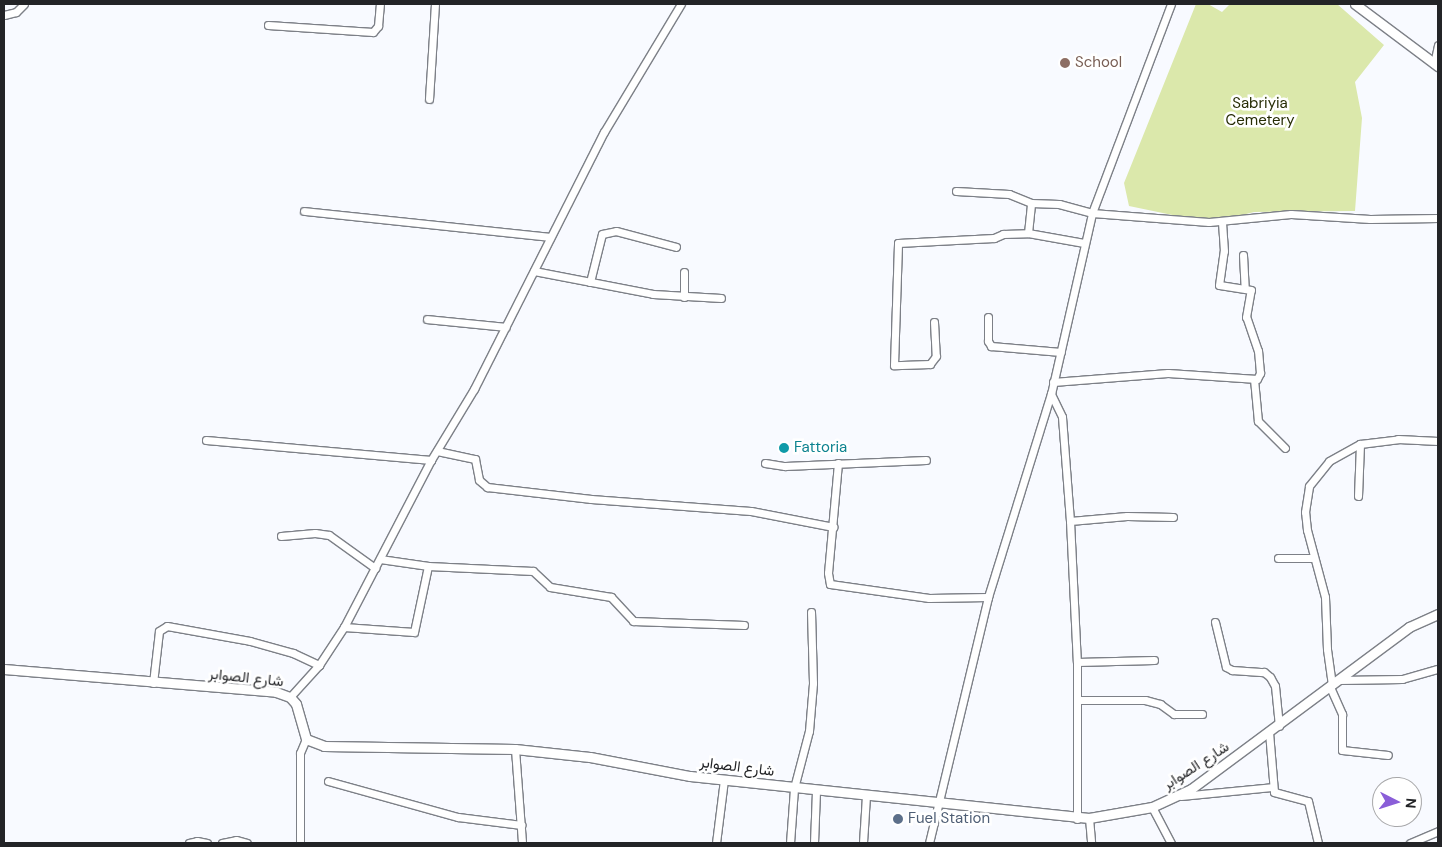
<!DOCTYPE html>
<html>
<head>
<meta charset="utf-8">
<style>
  body { margin:0 }
  #map { position:relative; width:1442px; height:847px; overflow:hidden; background:#f8faff; font-family:"DM Sans",Vazirmatn,sans-serif }
  div>[style] { position:absolute }
  .green>* { inset:0; background:#dbe8ab }
  .roads { filter:drop-shadow(1px 0 #7d8087) drop-shadow(-1px 0 #7d8087) drop-shadow(0 1px #7d8087) drop-shadow(0 -1px #7d8087) }
  .minor>* { height:7px; margin:-3.5px; padding:0 3.5px; transform-origin:3.5px; border-radius:3.5px; background:#fff }
  .tertiary>* { height:9px; margin:-4.5px; padding:0 4.5px; transform-origin:4.5px; border-radius:4.5px; background:#fff }
  .dots>* { width:14px; height:14px; translate:-50% -50%; box-sizing:border-box; border:2px solid #fff; border-radius:50% }
  span { translate:-50% -50%; white-space:nowrap; text-align:center; line-height:1.15; -webkit-text-stroke:5px #fff; paint-order:stroke }
  .education-label { font-size:15px; color:#785e54 }
  .left { translate:0 -50%; text-align:left }
  .park-label { font-size:15px; color:#272d05 }
  .culture-label { font-size:15px; color:#0d838f }
  .street-label { font-size:15px; color:#232427 }
  .service-label { font-size:15px; color:#4e5e75 }
  .frame { position:absolute; inset:0; border:5px solid #232427; pointer-events:none }
  .north { position:absolute; left:1372px; top:777px; width:50px; height:50px; box-sizing:border-box; background:#fff; border:1px solid #a7a7a9; border-radius:50%; rotate:95deg; font-size:14px; font-weight:700; line-height:20px; text-align:center; color:#232427 }
  .north::after { content:''; display:block; margin:auto; width:18px; height:22px; background:#8a5ed8; clip-path:polygon(50% 0,100% 100%,50% 72%,0 100%) }
</style>
</head>
<body>
<div id="map">
  <div class="green">
    <div style="clip-path:polygon(1196px 4px,1208px 4px,1222px 12px,1230px 4px,1337px 4px,1384px 45px,1355px 82px,1362px 118px,1355px 211px,1254px 212px,1211px 223px,1129px 206px,1124px 183px)"></div>
  </div>
  <div class="roads">
    <div class="minor">
      <div style="left:4px;top:15px;width:12px;rotate:-14deg"></div>
      <div style="left:16px;top:12px;width:11px;rotate:-45deg"></div>
      <div style="left:268px;top:25px;width:105px;rotate:3.8deg"></div>
      <div style="left:373px;top:32px;width:8px;rotate:-50deg"></div>
      <div style="left:378px;top:26px;width:22px;rotate:-85deg"></div>
      <div style="left:1434px;top:64px;width:19px;rotate:-78deg"></div>
      <div style="left:429px;top:99px;width:95px;rotate:-86.4deg"></div>
      <div style="left:956px;top:191px;width:53px;rotate:3.2deg"></div>
      <div style="left:1009px;top:194px;width:24px;rotate:22deg"></div>
      <div style="left:304px;top:211px;width:247px;rotate:6deg"></div>
      <div style="left:1084px;top:243px;width:57px;rotate:-169.9deg"></div>
      <div style="left:1028px;top:233px;width:30px;rotate:-84deg"></div>
      <div style="left:1031px;top:203px;width:28px;rotate:2deg"></div>
      <div style="left:1059px;top:204px;width:34px;rotate:15deg"></div>
      <div style="left:1092px;top:213px;width:117px;rotate:4.4deg"></div>
      <div style="left:1209px;top:222px;width:82px;rotate:-5.6deg"></div>
      <div style="left:1291px;top:214px;width:79px;rotate:3.6deg"></div>
      <div style="left:1370px;top:219px;width:68px;rotate:-0.8deg"></div>
      <div style="left:1243px;top:255px;width:33px;rotate:87deg"></div>
      <div style="left:534px;top:271px;width:121px;rotate:10.9deg"></div>
      <div style="left:653px;top:294px;width:68px;rotate:3.4deg"></div>
      <div style="left:590px;top:282px;width:49px;rotate:-76deg"></div>
      <div style="left:602px;top:234px;width:14px;rotate:-12deg"></div>
      <div style="left:616px;top:231px;width:62px;rotate:14.9deg"></div>
      <div style="left:684px;top:297px;width:25px;rotate:-90deg"></div>
      <div style="left:988px;top:317px;width:24px;rotate:90deg"></div>
      <div style="left:988px;top:341px;width:6px;rotate:59deg"></div>
      <div style="left:991px;top:346px;width:70px;rotate:4.9deg"></div>
      <div style="left:427px;top:319px;width:79px;rotate:5.8deg"></div>
      <div style="left:934px;top:322px;width:34px;rotate:87deg"></div>
      <div style="left:936px;top:356px;width:10px;rotate:127deg"></div>
      <div style="left:930px;top:364px;width:36px;rotate:178deg"></div>
      <div style="left:894px;top:365px;width:122px;rotate:-88.1deg"></div>
      <div style="left:898px;top:243px;width:96px;rotate:-3deg"></div>
      <div style="left:994px;top:238px;width:10px;rotate:-24deg"></div>
      <div style="left:1003px;top:234px;width:25px;rotate:-2deg"></div>
      <div style="left:1254px;top:379px;width:42px;rotate:84.6deg"></div>
      <div style="left:1258px;top:421px;width:38px;rotate:45deg"></div>
      <div style="left:1053px;top:382px;width:115px;rotate:-4.5deg"></div>
      <div style="left:1168px;top:373px;width:89px;rotate:3.9deg"></div>
      <div style="left:1257px;top:379px;width:7px;rotate:-63deg"></div>
      <div style="left:1260px;top:373px;width:22px;rotate:-95deg"></div>
      <div style="left:1258px;top:351px;width:36px;rotate:-109deg"></div>
      <div style="left:1246px;top:317px;width:27px;rotate:-80deg"></div>
      <div style="left:1251px;top:290px;width:32px;rotate:-171deg"></div>
      <div style="left:1219px;top:285px;width:34px;rotate:-82deg"></div>
      <div style="left:1224px;top:251px;width:29px;rotate:-94deg"></div>
      <div style="left:1051px;top:394px;width:25px;rotate:64deg"></div>
      <div style="left:1062px;top:417px;width:104px;rotate:85.6deg"></div>
      <div style="left:1070px;top:521px;width:141px;rotate:87.2deg"></div>
      <div style="left:1077px;top:662px;width:157px;rotate:90deg"></div>
      <div style="left:206px;top:440px;width:226px;rotate:5.1deg"></div>
      <div style="left:437px;top:451px;width:39px;rotate:12deg"></div>
      <div style="left:475px;top:459px;width:21px;rotate:79deg"></div>
      <div style="left:479px;top:480px;width:11px;rotate:41deg"></div>
      <div style="left:487px;top:487px;width:105px;rotate:6.6deg"></div>
      <div style="left:591px;top:499px;width:160px;rotate:4.3deg"></div>
      <div style="left:751px;top:511px;width:84px;rotate:11deg"></div>
      <div style="left:765px;top:463px;width:20px;rotate:9deg"></div>
      <div style="left:785px;top:466px;width:141px;rotate:-2.4deg"></div>
      <div style="left:838px;top:463px;width:110px;rotate:95.2deg"></div>
      <div style="left:828px;top:573px;width:11px;rotate:80deg"></div>
      <div style="left:830px;top:584px;width:100px;rotate:8deg"></div>
      <div style="left:929px;top:598px;width:59px;rotate:-1deg"></div>
      <div style="left:1358px;top:496px;width:52px;rotate:-87.8deg"></div>
      <div style="left:1070px;top:521px;width:57px;rotate:-5deg"></div>
      <div style="left:1127px;top:516px;width:46px;rotate:1.2deg"></div>
      <div style="left:281px;top:536px;width:34px;rotate:-5deg"></div>
      <div style="left:315px;top:533px;width:14px;rotate:8deg"></div>
      <div style="left:329px;top:535px;width:57px;rotate:35.7deg"></div>
      <div style="left:1278px;top:558px;width:35px"></div>
      <div style="left:380px;top:559px;width:49px;rotate:8.3deg"></div>
      <div style="left:428px;top:566px;width:105px;rotate:2.7deg"></div>
      <div style="left:533px;top:571px;width:23px;rotate:43deg"></div>
      <div style="left:550px;top:587px;width:62px;rotate:9.3deg"></div>
      <div style="left:611px;top:597px;width:33px;rotate:47deg"></div>
      <div style="left:633px;top:621px;width:111px;rotate:2.1deg"></div>
      <div style="left:1215px;top:622px;width:46px;rotate:76.3deg"></div>
      <div style="left:1226px;top:667px;width:7px;rotate:27deg"></div>
      <div style="left:1232px;top:670px;width:32px;rotate:4deg"></div>
      <div style="left:1264px;top:672px;width:8px;rotate:40deg"></div>
      <div style="left:1270px;top:677px;width:10px;rotate:61deg"></div>
      <div style="left:1275px;top:686px;width:40px;rotate:84.3deg"></div>
      <div style="left:344px;top:627px;width:70px;rotate:4.1deg"></div>
      <div style="left:414px;top:632px;width:67px;rotate:-78deg"></div>
      <div style="left:1077px;top:662px;width:77px;rotate:-1.5deg"></div>
      <div style="left:1339px;top:680px;width:63px;rotate:-0.9deg"></div>
      <div style="left:1402px;top:679px;width:37px;rotate:-16deg"></div>
      <div style="left:153px;top:683px;width:52px;rotate:-83.4deg"></div>
      <div style="left:159px;top:631px;width:9px;rotate:-32deg"></div>
      <div style="left:167px;top:626px;width:84px;rotate:10.2deg"></div>
      <div style="left:250px;top:641px;width:45px;rotate:15.6deg"></div>
      <div style="left:293px;top:653px;width:29px;rotate:25deg"></div>
      <div style="left:1332px;top:685px;width:36px;rotate:-98deg"></div>
      <div style="left:1327px;top:649px;width:52px;rotate:-92.2deg"></div>
      <div style="left:1325px;top:597px;width:69px;rotate:-105deg"></div>
      <div style="left:1307px;top:530px;width:18px;rotate:-96deg"></div>
      <div style="left:1305px;top:512px;width:26px;rotate:-81deg"></div>
      <div style="left:1309px;top:486px;width:32px;rotate:-51deg"></div>
      <div style="left:1329px;top:461px;width:35px;rotate:-29deg"></div>
      <div style="left:1360px;top:444px;width:38px;rotate:-7deg"></div>
      <div style="left:1398px;top:439px;width:40px;rotate:2.9deg"></div>
      <div style="left:1330px;top:687px;width:30px;rotate:66deg"></div>
      <div style="left:1342px;top:714px;width:36px;rotate:90deg"></div>
      <div style="left:1342px;top:750px;width:46px;rotate:6.2deg"></div>
      <div style="left:290px;top:697px;width:43px;rotate:-47.8deg"></div>
      <div style="left:319px;top:665px;width:45px;rotate:-56.7deg"></div>
      <div style="left:344px;top:627px;width:188px;rotate:-62.5deg"></div>
      <div style="left:431px;top:460px;width:83px;rotate:-58.8deg"></div>
      <div style="left:474px;top:389px;width:288px;rotate:-63.2deg"></div>
      <div style="left:604px;top:132px;width:149px;rotate:-59deg"></div>
      <div style="left:1078px;top:700px;width:67px"></div>
      <div style="left:1145px;top:700px;width:16px;rotate:15deg"></div>
      <div style="left:1160px;top:704px;width:17px;rotate:36deg"></div>
      <div style="left:1174px;top:714px;width:28px"></div>
      <div style="left:1269px;top:732px;width:60px;rotate:85.2deg"></div>
      <div style="left:1274px;top:792px;width:35px;rotate:15deg"></div>
      <div style="left:1308px;top:801px;width:43px;rotate:76.6deg"></div>
      <div style="left:515px;top:749px;width:94px;rotate:85.7deg"></div>
      <div style="left:328px;top:781px;width:135px;rotate:15.5deg"></div>
      <div style="left:458px;top:817px;width:64px;rotate:7.2deg"></div>
      <div style="left:1181px;top:796px;width:91px;rotate:-5.6deg"></div>
      <div style="left:1152px;top:807px;width:41px;rotate:62.2deg"></div>
      <div style="left:1089px;top:818px;width:25px;rotate:85deg"></div>
      <div style="left:189px;top:843px;width:8px;rotate:-14deg"></div>
      <div style="left:197px;top:841px;width:10px;rotate:11deg"></div>
      <div style="left:222px;top:843px;width:14px;rotate:-12deg"></div>
      <div style="left:236px;top:840px;width:11px;rotate:15deg"></div>
      <div style="left:300px;top:843px;width:90px;rotate:-90deg"></div>
      <div style="left:300px;top:753px;width:15px;rotate:-67deg"></div>
      <div style="left:716px;top:843px;width:64px;rotate:-82.8deg"></div>
      <div style="left:790px;top:843px;width:55px;rotate:-85.8deg"></div>
      <div style="left:794px;top:788px;width:59px;rotate:-75.3deg"></div>
      <div style="left:809px;top:731px;width:48px;rotate:-85.2deg"></div>
      <div style="left:813px;top:683px;width:71px;rotate:-91.6deg"></div>
      <div style="left:814px;top:843px;width:53px;rotate:-87.8deg"></div>
      <div style="left:863px;top:843px;width:48px;rotate:-86.4deg"></div>
      <div style="left:929px;top:843px;width:253px;rotate:-76.5deg"></div>
      <div style="left:988px;top:597px;width:213px;rotate:-72.8deg"></div>
      <div style="left:1051px;top:394px;width:186px;rotate:-77.2deg"></div>
      <div style="left:1092px;top:213px;width:223px;rotate:-69.3deg"></div>
      <div style="left:1410px;top:843px;width:30px;rotate:-23deg"></div>
    </div>
    <div class="tertiary">
      <div style="left:1355px;top:4px;width:104px;rotate:36.8deg"></div>
      <div style="left:4px;top:669px;width:273px;rotate:4.8deg"></div>
      <div style="left:276px;top:692px;width:15px;rotate:20deg"></div>
      <div style="left:290px;top:697px;width:9px;rotate:49deg"></div>
      <div style="left:296px;top:704px;width:36px;rotate:74deg"></div>
      <div style="left:306px;top:739px;width:19px;rotate:21deg"></div>
      <div style="left:324px;top:746px;width:191px;rotate:0.9deg"></div>
      <div style="left:515px;top:749px;width:75px;rotate:6.1deg"></div>
      <div style="left:590px;top:757px;width:102px;rotate:10.8deg"></div>
      <div style="left:690px;top:776px;width:401px;rotate:6deg"></div>
      <div style="left:1089px;top:818px;width:64px;rotate:-9.9deg"></div>
      <div style="left:1152px;top:807px;width:43px;rotate:-24.8deg"></div>
      <div style="left:1191px;top:789px;width:272px;rotate:-36.6deg"></div>
      <div style="left:1409px;top:627px;width:32px;rotate:-24deg"></div>
    </div>
  </div>
  <div class="dots">
    <div style="left:1065px;top:63px;background:#8d6e63"></div>
    <div style="left:784px;top:448px;background:#0f9aa8"></div>
    <div style="left:898px;top:819px;background:#5c6f8a"></div>
  </div>
  <div class="education-label">
    <span class="left" style="left:1075px;top:63px">School</span>
  </div>
  <div class="park-label">
    <span style="left:1260px;top:112px">Sabriyia<br>Cemetery</span>
  </div>
  <div class="culture-label">
    <span class="left" style="left:794px;top:448px">Fattoria</span>
  </div>
  <div class="street-label">
    <span style="left:246px;top:678px;rotate:6deg">شارع الصوابر</span>
    <span style="left:1196px;top:766px;rotate:-33deg">شارع الصوابر</span>
    <span style="left:737px;top:767px;rotate:7deg">شارع الصوابر</span>
  </div>
  <div class="service-label">
    <span class="left" style="left:908px;top:819px">Fuel Station</span>
  </div>
  <div class="frame"></div>
  <div class="north">N</div>
</div>
</body>
</html>
